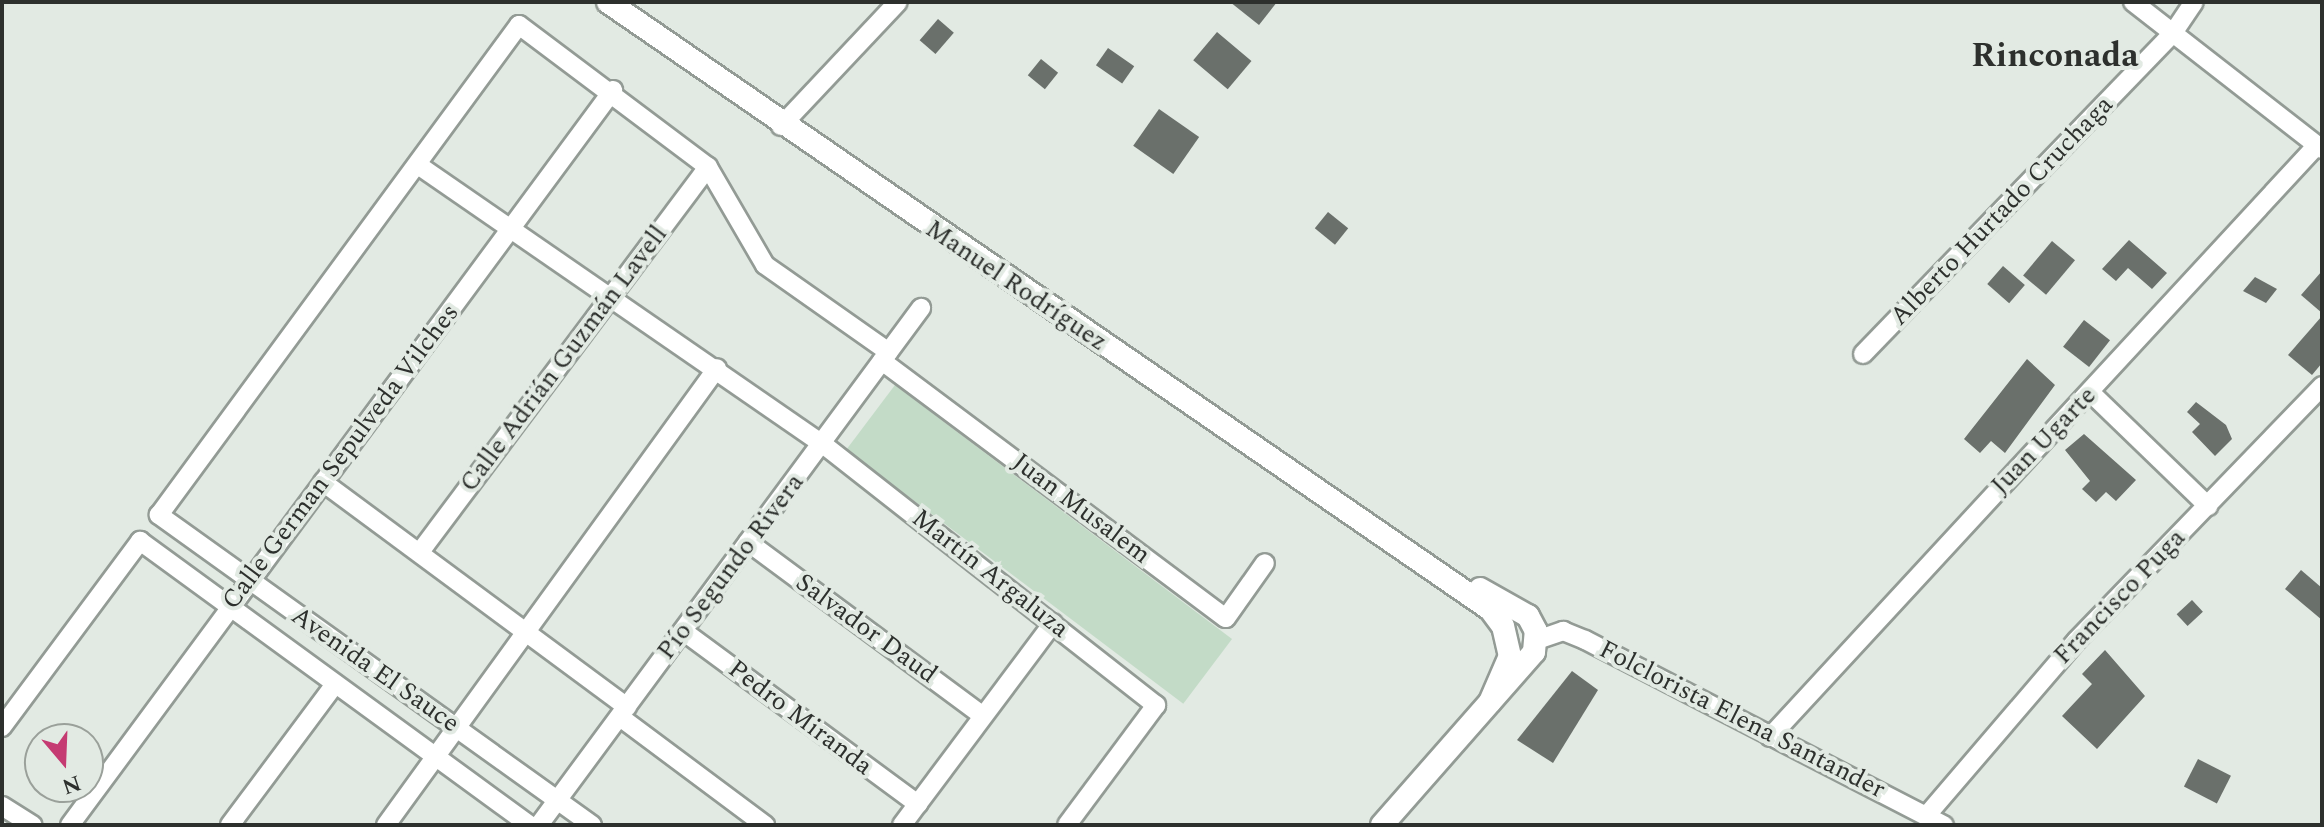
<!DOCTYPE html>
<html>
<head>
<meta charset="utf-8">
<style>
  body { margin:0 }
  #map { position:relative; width:2324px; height:827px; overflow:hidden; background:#e2eae3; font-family:Spectral,serif }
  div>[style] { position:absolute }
  .green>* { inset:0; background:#c3dbc7; transform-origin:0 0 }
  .building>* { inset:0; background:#6a706b; transform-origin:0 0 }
  .roads { filter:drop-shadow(2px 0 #939b95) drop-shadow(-2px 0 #939b95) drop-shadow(0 2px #939b95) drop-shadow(0 -2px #939b95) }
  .minor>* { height:18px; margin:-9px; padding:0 9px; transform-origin:9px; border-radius:9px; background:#fff }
  .tertiary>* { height:22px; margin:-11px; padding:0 11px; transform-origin:11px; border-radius:11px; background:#fff }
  span { translate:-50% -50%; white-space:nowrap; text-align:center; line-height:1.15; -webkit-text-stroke:8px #e2eae3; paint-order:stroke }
  .street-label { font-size:26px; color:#2d302d }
  .district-label { font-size:34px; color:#2d302d; font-weight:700 }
  .frame { position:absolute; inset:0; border:4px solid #2d302d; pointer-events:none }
  .north { position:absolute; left:24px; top:723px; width:80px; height:80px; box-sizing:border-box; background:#e2eae3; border:2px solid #9aa09a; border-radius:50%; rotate:161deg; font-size:22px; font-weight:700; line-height:32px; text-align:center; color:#2d302d }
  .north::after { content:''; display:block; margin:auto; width:28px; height:36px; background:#c53b72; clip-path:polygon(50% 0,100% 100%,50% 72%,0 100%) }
</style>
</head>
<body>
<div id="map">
  <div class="green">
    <div style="left:895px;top:385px;width:422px;height:81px;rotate:37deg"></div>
  </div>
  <div class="building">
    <div style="clip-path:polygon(1230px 2px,1277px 2px,1259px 25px)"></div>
    <div style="left:938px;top:19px;width:21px;height:28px;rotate:41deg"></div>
    <div style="left:1217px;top:32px;width:45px;height:37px;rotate:40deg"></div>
    <div style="left:1108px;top:48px;width:32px;height:21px;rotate:35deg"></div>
    <div style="left:1041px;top:59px;width:22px;height:21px;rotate:39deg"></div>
    <div style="left:1159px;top:109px;width:49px;height:45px;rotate:35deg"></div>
    <div style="left:1328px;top:212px;width:26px;height:21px;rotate:39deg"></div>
    <div style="clip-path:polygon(2129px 240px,2167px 273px,2152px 289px,2128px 268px,2116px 281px,2102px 269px)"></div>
    <div style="left:2052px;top:241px;width:30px;height:45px;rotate:40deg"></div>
    <div style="left:2003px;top:266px;width:29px;height:24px;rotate:41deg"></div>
    <div style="clip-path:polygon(2322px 271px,2322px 313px,2301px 295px)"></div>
    <div style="clip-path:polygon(2255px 277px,2277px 289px,2266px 303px,2243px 291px)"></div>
    <div style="clip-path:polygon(2322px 316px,2322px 363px,2312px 375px,2288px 355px)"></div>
    <div style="left:2084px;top:320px;width:33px;height:34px;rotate:38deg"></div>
    <div style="clip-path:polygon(2027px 359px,2055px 385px,2005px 453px,1991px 441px,1980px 453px,1964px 439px)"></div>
    <div style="clip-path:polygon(2196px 402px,2226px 425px,2232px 439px,2215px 456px,2192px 432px,2200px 424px,2187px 412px)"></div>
    <div style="clip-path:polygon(2084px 434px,2136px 480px,2116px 501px,2106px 492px,2096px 502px,2082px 489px,2090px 481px,2065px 450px)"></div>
    <div style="clip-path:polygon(2301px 570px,2322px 588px,2322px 620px,2285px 589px)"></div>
    <div style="left:2192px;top:600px;width:16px;height:21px;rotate:47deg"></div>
    <div style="clip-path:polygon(2105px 650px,2145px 696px,2097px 749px,2062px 716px,2092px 684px,2082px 674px)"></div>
    <div style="clip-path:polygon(1572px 671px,1598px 690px,1553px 763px,1517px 740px)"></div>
    <div style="left:2198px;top:759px;width:37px;height:31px;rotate:27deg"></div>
  </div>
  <div class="roads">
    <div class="minor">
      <div style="left:2133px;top:2px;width:239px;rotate:37.9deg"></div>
      <div style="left:781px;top:126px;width:170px;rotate:-46.7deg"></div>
      <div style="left:418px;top:165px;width:493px;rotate:34.6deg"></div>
      <div style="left:824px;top:445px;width:422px;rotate:38.1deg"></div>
      <div style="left:1156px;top:705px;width:149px;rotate:126.6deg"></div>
      <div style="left:1863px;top:354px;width:446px;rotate:-46deg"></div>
      <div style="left:2173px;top:33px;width:37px;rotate:-56deg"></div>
      <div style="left:882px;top:361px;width:429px;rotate:36.8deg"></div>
      <div style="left:1226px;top:618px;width:67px;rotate:-54.7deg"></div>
      <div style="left:2091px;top:393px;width:163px;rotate:44deg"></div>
      <div style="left:323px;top:482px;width:378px;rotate:36.5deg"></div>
      <div style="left:748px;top:542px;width:292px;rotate:36.5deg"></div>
      <div style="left:420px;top:552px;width:481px;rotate:-53.2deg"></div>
      <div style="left:683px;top:631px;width:292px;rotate:36.4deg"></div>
      <div style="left:1537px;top:640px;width:28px;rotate:-19deg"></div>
      <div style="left:1563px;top:631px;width:24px;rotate:22deg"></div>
      <div style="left:1585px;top:640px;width:404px;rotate:27.3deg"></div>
      <div style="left:620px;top:717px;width:181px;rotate:36.7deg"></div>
      <div style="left:2px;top:727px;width:232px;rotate:-53.4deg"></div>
      <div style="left:140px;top:541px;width:482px;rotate:36.1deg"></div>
      <div style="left:1770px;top:737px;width:806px;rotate:-47.26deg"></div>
      <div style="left:2px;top:806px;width:36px;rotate:32deg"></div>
      <div style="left:1927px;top:815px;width:230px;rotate:-49.4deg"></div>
      <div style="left:2077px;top:640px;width:353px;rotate:-46deg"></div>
      <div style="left:70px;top:825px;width:914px;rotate:-53.54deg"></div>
      <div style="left:230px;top:825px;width:176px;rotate:-53.3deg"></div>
      <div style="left:386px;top:825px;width:564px;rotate:-54.08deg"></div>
      <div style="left:539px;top:825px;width:643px;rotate:-53.54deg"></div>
      <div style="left:592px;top:825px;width:533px;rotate:-144.4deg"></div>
      <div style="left:159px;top:515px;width:608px;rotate:-53.7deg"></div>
      <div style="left:519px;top:25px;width:236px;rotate:36.9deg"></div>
      <div style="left:708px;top:167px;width:113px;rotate:59.8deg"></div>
      <div style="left:765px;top:265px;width:151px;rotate:35.1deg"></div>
      <div style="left:902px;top:825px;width:252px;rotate:-53.2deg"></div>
    </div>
    <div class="tertiary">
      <div style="left:608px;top:2px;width:1071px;rotate:34.54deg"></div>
      <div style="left:1490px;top:609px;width:21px;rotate:53deg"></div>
      <div style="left:1503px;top:626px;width:31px;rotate:77deg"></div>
      <div style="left:1510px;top:656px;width:50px;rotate:113.5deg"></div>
      <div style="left:1382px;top:825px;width:230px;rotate:-48.7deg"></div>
      <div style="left:1534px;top:652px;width:21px;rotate:-85deg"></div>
      <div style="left:1536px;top:631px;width:17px;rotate:-118deg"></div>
      <div style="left:1528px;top:616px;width:55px;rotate:-150.6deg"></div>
    </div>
  </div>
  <div class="street-label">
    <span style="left:2002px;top:211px;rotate:-46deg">Alberto Hurtado Cruchaga</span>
    <span style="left:1016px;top:286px;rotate:34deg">Manuel Rodríguez</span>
    <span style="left:564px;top:359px;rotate:-53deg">Calle Adrián Guzmán Lavell</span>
    <span style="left:2044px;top:441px;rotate:-46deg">Juan Ugarte</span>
    <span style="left:341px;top:457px;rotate:-53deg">Calle German Sepulveda Vilches</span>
    <span style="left:1081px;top:509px;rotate:37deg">Juan Musalem</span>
    <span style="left:731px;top:567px;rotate:-53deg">Pío Segundo Rivera</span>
    <span style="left:990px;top:574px;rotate:38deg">Martín Argaluza</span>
    <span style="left:2120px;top:597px;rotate:-46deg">Francisco Puga</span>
    <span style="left:866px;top:629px;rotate:36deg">Salvador Daud</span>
    <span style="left:375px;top:670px;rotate:35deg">Avenida El Sauce</span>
    <span style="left:800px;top:718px;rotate:37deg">Pedro Miranda</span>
    <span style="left:1742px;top:720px;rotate:27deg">Folclorista Elena Santander</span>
  </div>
  <div class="district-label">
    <span style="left:2055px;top:57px">Rinconada</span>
  </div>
  <div class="frame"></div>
  <div class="north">N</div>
</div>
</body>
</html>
